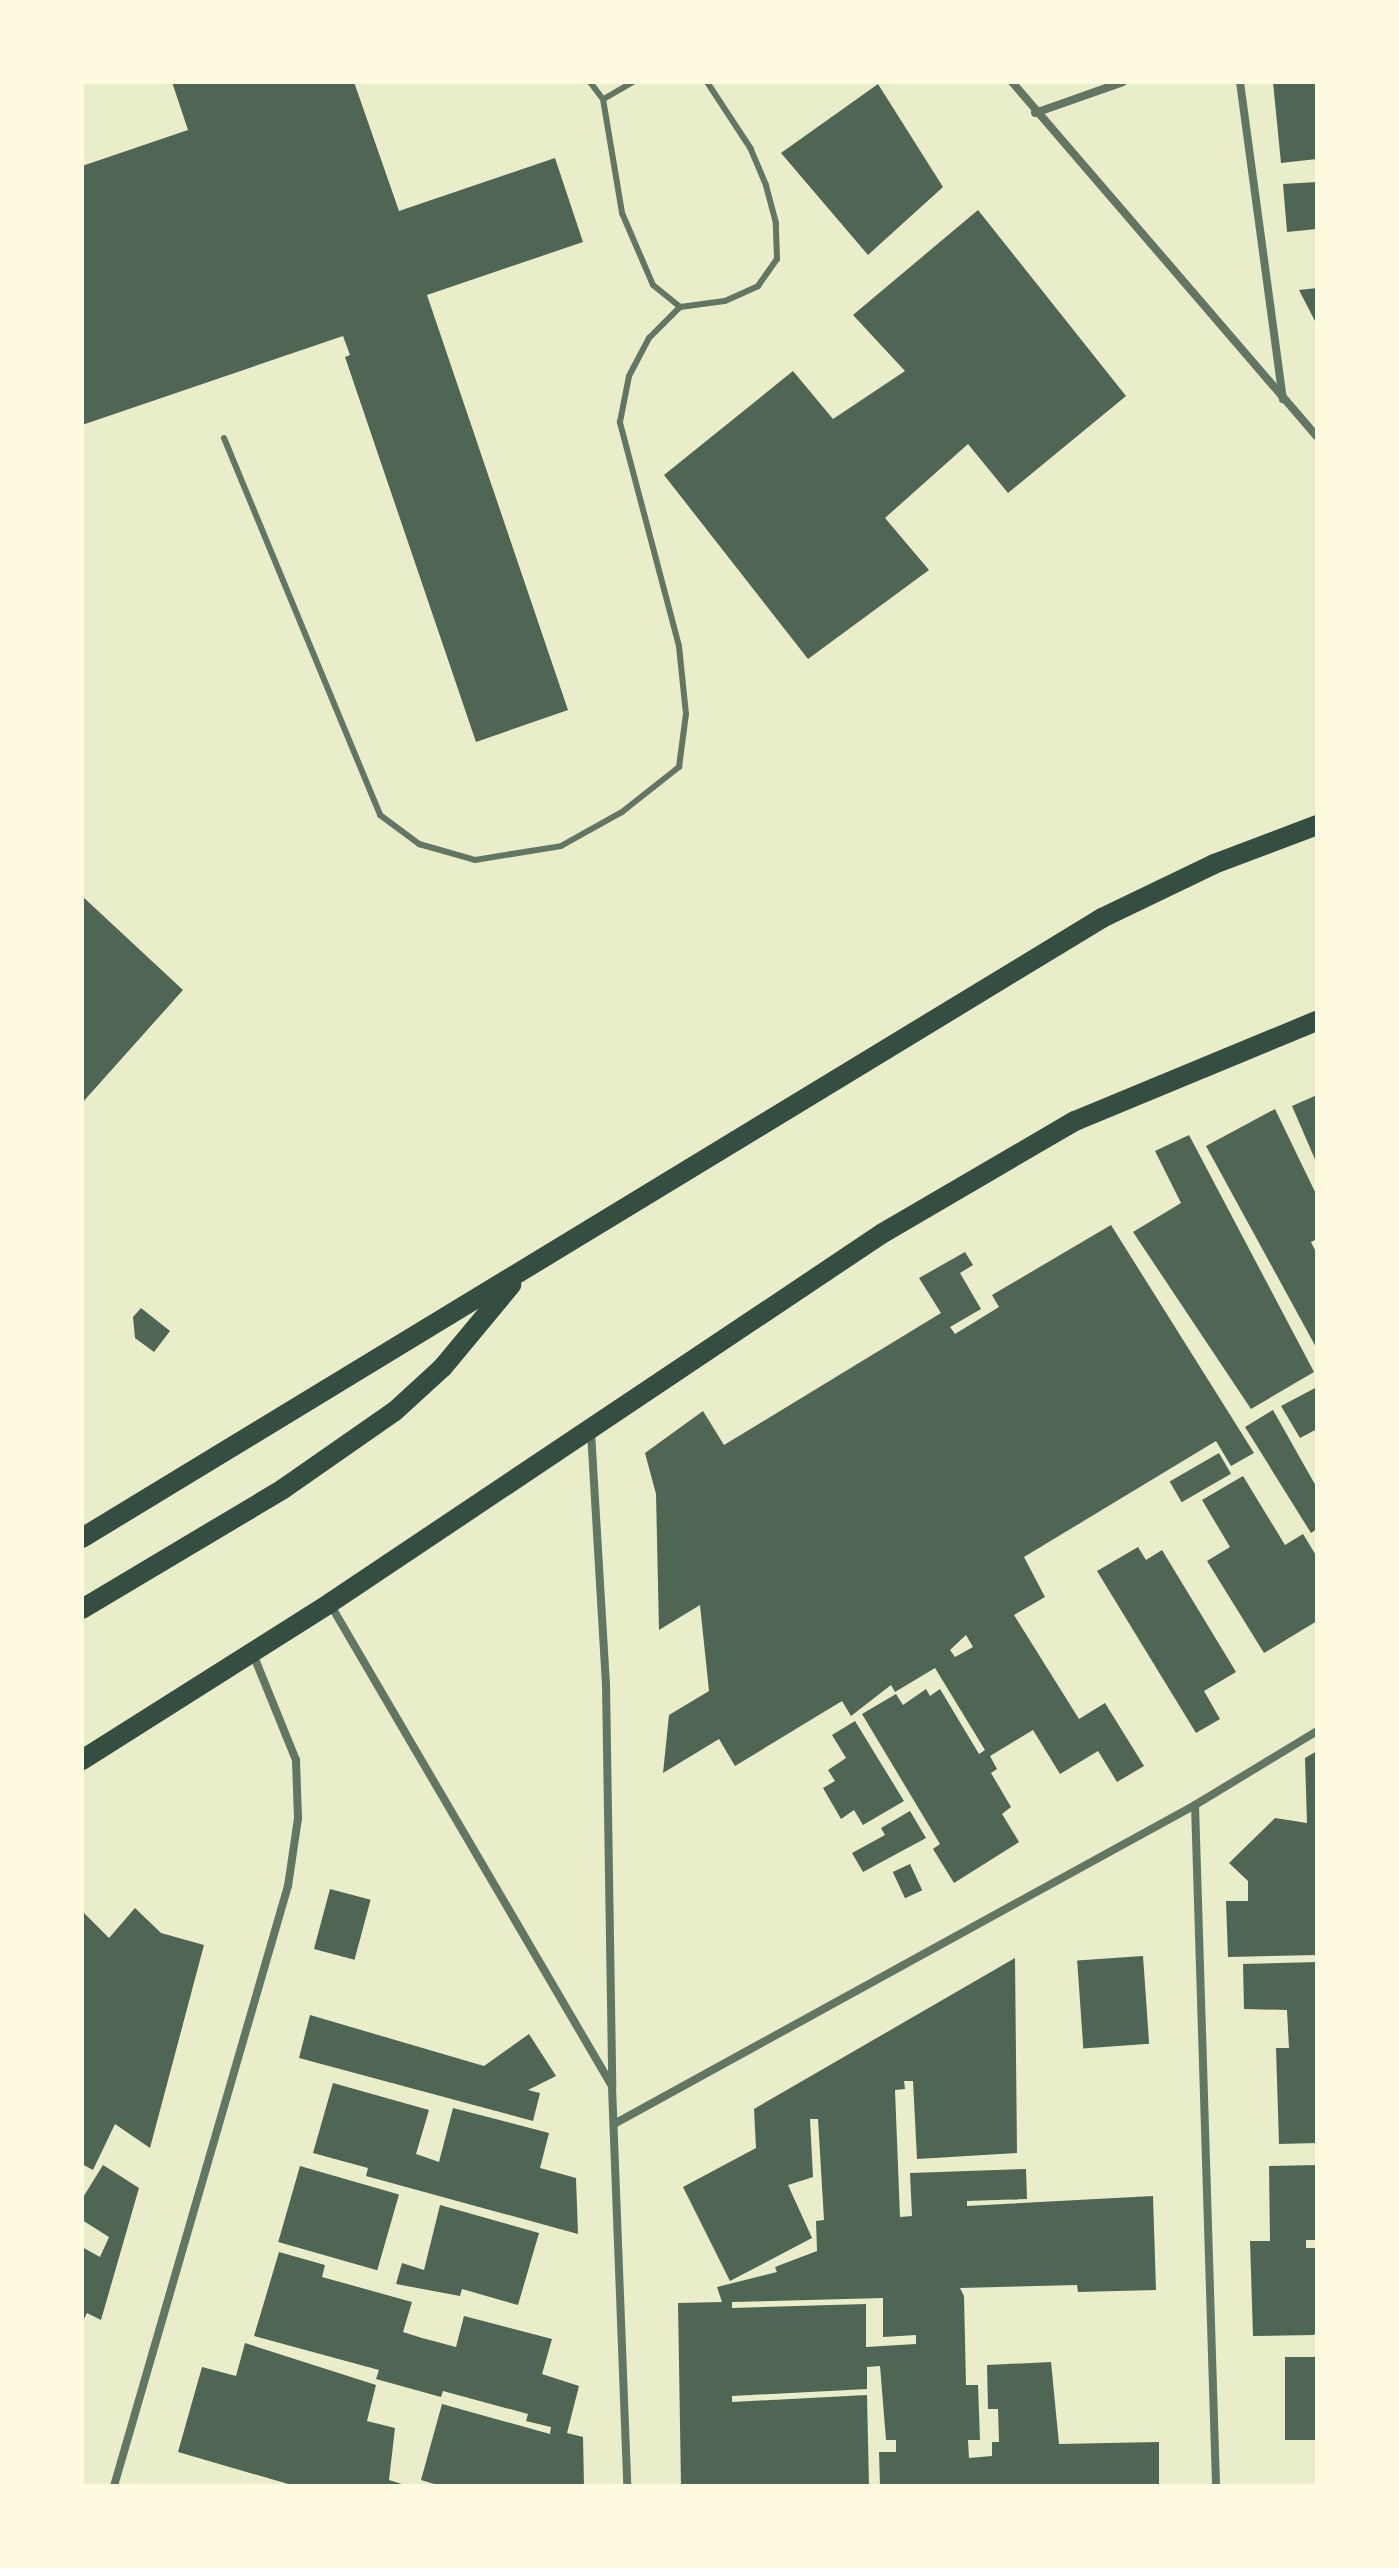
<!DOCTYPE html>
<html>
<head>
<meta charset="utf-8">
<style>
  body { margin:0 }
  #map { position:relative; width:1399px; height:2568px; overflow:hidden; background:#e9edc9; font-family:"PT Sans Narrow",sans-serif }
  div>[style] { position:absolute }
  .building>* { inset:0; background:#4f6655; transform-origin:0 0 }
  .service>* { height:6px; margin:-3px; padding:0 3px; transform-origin:3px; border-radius:3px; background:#617663 }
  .minor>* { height:8px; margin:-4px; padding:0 4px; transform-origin:4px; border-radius:4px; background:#617663 }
  .primary>* { height:20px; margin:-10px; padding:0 10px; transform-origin:10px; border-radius:10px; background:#344e41 }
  span { translate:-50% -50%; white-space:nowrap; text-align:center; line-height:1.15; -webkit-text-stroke:6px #fefae0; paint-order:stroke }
  .frame { position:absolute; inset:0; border:84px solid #fefae0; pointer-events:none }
</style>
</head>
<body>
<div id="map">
  <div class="building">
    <div style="clip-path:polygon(172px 82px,354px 82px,399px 211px,555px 158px,583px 242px,427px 295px,568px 710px,476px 742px,345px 357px,350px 355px,343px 336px,82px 425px,82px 166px,188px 130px)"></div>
    <div style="clip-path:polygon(1273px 82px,1317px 82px,1317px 159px,1281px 163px)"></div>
    <div style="clip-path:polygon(878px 84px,943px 187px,868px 255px,781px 153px)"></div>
    <div style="clip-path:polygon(1317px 182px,1317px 229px,1287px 232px,1283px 184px)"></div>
    <div style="clip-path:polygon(978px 210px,1126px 396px,1008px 493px,968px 444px,885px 518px,929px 570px,808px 659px,664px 475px,793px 371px,833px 419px,905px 371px,853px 315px)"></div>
    <div style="clip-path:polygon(1317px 288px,1317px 325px,1299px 290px)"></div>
    <div style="clip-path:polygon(82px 896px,183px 990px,82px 1103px)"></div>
    <div style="clip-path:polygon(1317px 1095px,1317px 1164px,1292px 1106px)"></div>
    <div style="clip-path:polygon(1275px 1109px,1317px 1196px,1317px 1239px,1311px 1242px,1317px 1254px,1317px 1349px,1206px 1146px)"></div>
    <div style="clip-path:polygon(1189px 1135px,1314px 1372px,1251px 1409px,1133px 1232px,1181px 1203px,1155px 1151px)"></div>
    <div style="clip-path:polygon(evenodd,1111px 1225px,1254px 1453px,1231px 1466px,1216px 1441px,1024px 1557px,1045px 1597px,1014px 1615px,1079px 1719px,1105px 1703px,1144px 1766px,1117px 1782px,1098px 1751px,1060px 1774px,1033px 1730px,990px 1756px,997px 1769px,991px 1773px,1011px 1807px,1002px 1814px,1019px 1842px,954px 1883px,933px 1849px,940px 1844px,862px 1714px,896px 1694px,903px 1705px,926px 1689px,930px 1696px,940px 1689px,979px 1754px,985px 1750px,935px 1668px,895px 1692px,891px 1685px,851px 1716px,842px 1701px,735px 1766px,719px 1739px,663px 1773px,669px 1715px,709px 1691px,700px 1605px,659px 1630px,656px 1494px,645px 1453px,703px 1411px,724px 1445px,941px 1313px,919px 1278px,965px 1252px,973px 1265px,960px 1273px,981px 1309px,950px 1327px,955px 1334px,999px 1307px,992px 1295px,1111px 1225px,966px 1635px,973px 1647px,955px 1657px,950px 1650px,966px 1635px)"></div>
    <div style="clip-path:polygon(141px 1308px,170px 1331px,154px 1352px,135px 1338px,133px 1317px)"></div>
    <div style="clip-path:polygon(1317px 1387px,1317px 1429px,1300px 1438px,1281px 1406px)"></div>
    <div style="clip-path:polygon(1273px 1410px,1317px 1488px,1317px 1529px,1311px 1533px,1245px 1427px)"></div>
    <div style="left:1219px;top:1453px;width:24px;height:57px;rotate:60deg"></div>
    <div style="clip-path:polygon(1243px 1476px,1285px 1545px,1303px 1534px,1317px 1557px,1317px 1621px,1264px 1653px,1207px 1561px,1230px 1547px,1202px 1500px)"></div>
    <div style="clip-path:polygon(1138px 1547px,1146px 1560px,1162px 1550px,1236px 1672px,1204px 1691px,1220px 1719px,1196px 1733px,1097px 1571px)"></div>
    <div style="clip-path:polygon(855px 1721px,904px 1801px,863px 1825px,854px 1810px,841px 1819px,823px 1788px,835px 1781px,828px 1770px,846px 1758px,832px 1735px)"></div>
    <div style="clip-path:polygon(1317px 1751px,1317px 1955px,1228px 1957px,1226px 1901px,1248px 1901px,1248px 1881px,1229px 1863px,1275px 1818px,1307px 1823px,1305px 1758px)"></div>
    <div style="clip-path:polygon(910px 1811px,926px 1838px,863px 1872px,852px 1853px,885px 1835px,881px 1828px)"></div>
    <div style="left:910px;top:1864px;width:29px;height:19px;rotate:65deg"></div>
    <div style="left:330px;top:1889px;width:42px;height:62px;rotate:15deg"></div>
    <div style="clip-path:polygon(135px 1908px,161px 1933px,204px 1945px,150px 2148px,115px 2124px,93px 2170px,82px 2164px,82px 1911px,109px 1938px)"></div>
    <div style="left:1143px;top:1956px;width:88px;height:66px;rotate:86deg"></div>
    <div style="clip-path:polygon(evenodd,1015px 1958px,1017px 2153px,917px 2159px,913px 2081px,904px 2081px,905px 2089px,895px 2090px,900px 2217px,912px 2216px,910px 2173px,1026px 2169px,1027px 2199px,967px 2201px,967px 2206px,1153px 2196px,1156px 2290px,1078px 2292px,1077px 2285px,960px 2288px,964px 2296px,966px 2385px,978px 2385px,980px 2440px,968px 2440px,969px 2458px,992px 2456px,992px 2442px,999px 2442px,998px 2409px,988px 2409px,987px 2365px,1051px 2362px,1059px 2444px,1159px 2442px,1159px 2486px,880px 2486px,879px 2452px,896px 2452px,896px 2440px,886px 2440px,880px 2366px,867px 2367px,867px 2389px,732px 2396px,732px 2402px,867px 2395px,869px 2486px,681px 2486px,678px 2303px,722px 2302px,717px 2287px,777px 2272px,775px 2267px,817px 2251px,816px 2221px,824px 2220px,818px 2119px,810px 2119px,813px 2177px,788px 2185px,812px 2238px,730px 2281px,683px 2187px,756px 2148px,754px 2109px,1015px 1958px,883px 2298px,883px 2337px,916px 2335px,916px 2344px,866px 2347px,866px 2304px,732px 2308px,732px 2302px,883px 2298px)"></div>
    <div style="clip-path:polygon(1317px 1962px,1317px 2143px,1279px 2144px,1276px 2048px,1289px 2048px,1287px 2010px,1244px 2009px,1243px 1964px)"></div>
    <div style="clip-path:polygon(310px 2015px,484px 2066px,529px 2034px,556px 2076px,528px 2090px,540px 2093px,533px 2121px,299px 2058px)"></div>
    <div style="clip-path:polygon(333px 2083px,429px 2110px,416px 2154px,439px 2162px,453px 2108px,549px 2133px,540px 2168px,576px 2178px,578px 2234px,366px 2176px,368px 2168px,313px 2153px)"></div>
    <div style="clip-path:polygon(103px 2165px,139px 2188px,101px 2320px,87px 2313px,82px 2323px,82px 2247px,100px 2257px,109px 2237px,82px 2220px,82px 2199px)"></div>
    <div style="clip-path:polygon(1317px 2165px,1317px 2240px,1306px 2240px,1306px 2248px,1317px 2248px,1317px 2329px,1314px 2335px,1253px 2336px,1250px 2241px,1270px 2241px,1269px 2166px)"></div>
    <div style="left:300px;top:2166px;width:103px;height:79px;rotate:16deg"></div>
    <div style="clip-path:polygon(440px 2205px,539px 2233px,518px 2305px,462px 2289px,460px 2296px,396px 2284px,402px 2263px,424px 2270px)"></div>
    <div style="clip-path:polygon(279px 2252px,325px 2265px,322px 2277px,412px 2302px,403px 2332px,422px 2338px,456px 2347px,464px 2316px,552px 2339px,542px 2374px,579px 2386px,567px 2433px,583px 2437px,584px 2486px,441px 2486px,421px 2480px,442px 2404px,550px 2434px,551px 2427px,526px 2421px,528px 2414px,443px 2391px,441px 2397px,376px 2379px,379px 2370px,254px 2336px)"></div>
    <div style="clip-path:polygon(245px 2343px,376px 2385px,367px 2421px,395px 2428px,389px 2480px,408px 2486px,295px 2486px,178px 2452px,202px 2367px,236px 2376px)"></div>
    <div style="left:1285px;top:2357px;width:32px;height:83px"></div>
  </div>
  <div class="service">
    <div style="left:590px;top:82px;width:21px;rotate:53deg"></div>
    <div style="left:633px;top:82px;width:34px;rotate:150deg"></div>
    <div style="left:603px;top:99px;width:116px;rotate:80.5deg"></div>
    <div style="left:622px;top:213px;width:78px;rotate:66.7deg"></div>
    <div style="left:653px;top:285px;width:35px;rotate:39deg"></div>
    <div style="left:224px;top:438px;width:408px;rotate:67.5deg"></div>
    <div style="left:380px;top:815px;width:49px;rotate:36.6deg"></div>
    <div style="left:419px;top:844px;width:58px;rotate:15.9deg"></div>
    <div style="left:475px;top:860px;width:87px;rotate:-9.2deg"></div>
    <div style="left:561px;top:846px;width:70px;rotate:-29.1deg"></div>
    <div style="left:622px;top:812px;width:73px;rotate:-38.3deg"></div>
    <div style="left:679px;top:767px;width:53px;rotate:-82.5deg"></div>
    <div style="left:686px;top:714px;width:68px;rotate:-95.9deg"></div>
    <div style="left:679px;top:646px;width:232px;rotate:-104.8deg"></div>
    <div style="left:620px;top:422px;width:47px;rotate:-78.9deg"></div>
    <div style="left:629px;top:376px;width:43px;rotate:-62.2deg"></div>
    <div style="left:649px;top:338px;width:44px;rotate:-45deg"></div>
    <div style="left:680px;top:307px;width:45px;rotate:-7.6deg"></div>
    <div style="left:725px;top:301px;width:36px;rotate:-24deg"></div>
    <div style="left:758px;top:286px;width:33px;rotate:-55deg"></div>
    <div style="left:777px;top:259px;width:36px;rotate:-92deg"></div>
    <div style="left:776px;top:223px;width:39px;rotate:-105deg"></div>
    <div style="left:766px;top:185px;width:39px;rotate:-113deg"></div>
    <div style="left:751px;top:149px;width:80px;rotate:-123.3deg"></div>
  </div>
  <div class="minor">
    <div style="left:1012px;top:82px;width:467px;rotate:49.3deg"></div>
    <div style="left:1240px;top:82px;width:320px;rotate:82.3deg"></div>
    <div style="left:1035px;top:113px;width:93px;rotate:-19.4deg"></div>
    <div style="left:591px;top:1432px;width:252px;rotate:86.6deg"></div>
    <div style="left:606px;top:1684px;width:403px;rotate:89.1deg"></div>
    <div style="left:612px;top:2087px;width:399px;rotate:87.8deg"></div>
    <div style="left:330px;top:1604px;width:558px;rotate:59.67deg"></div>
    <div style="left:1195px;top:1805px;width:681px;rotate:88.23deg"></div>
    <div style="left:614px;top:2124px;width:663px;rotate:-28.77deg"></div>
    <div style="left:1195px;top:1805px;width:143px;rotate:-31.2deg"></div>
    <div style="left:114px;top:2486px;width:625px;rotate:-73.83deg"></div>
    <div style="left:288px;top:1886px;width:69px;rotate:-81.6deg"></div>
    <div style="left:298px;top:1818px;width:58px;rotate:-92deg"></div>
    <div style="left:296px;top:1760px;width:114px;rotate:-112.1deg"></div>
  </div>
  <div class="primary">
    <div style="left:82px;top:1538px;width:1194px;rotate:-31.29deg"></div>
    <div style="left:1102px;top:918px;width:124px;rotate:-25.7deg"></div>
    <div style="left:1214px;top:864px;width:110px;rotate:-20.7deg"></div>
    <div style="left:82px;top:1609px;width:234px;rotate:-30.8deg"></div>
    <div style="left:283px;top:1489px;width:136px;rotate:-34.9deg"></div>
    <div style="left:395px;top:1411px;width:65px;rotate:-42.5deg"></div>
    <div style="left:443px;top:1367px;width:107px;rotate:-50.3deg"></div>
    <div style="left:82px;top:1760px;width:294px;rotate:-32.3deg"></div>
    <div style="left:330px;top:1603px;width:665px;rotate:-33.79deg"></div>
    <div style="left:883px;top:1233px;width:222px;rotate:-30.3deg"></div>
    <div style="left:1075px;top:1121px;width:262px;rotate:-22.5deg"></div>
  </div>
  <div class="frame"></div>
</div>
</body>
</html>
